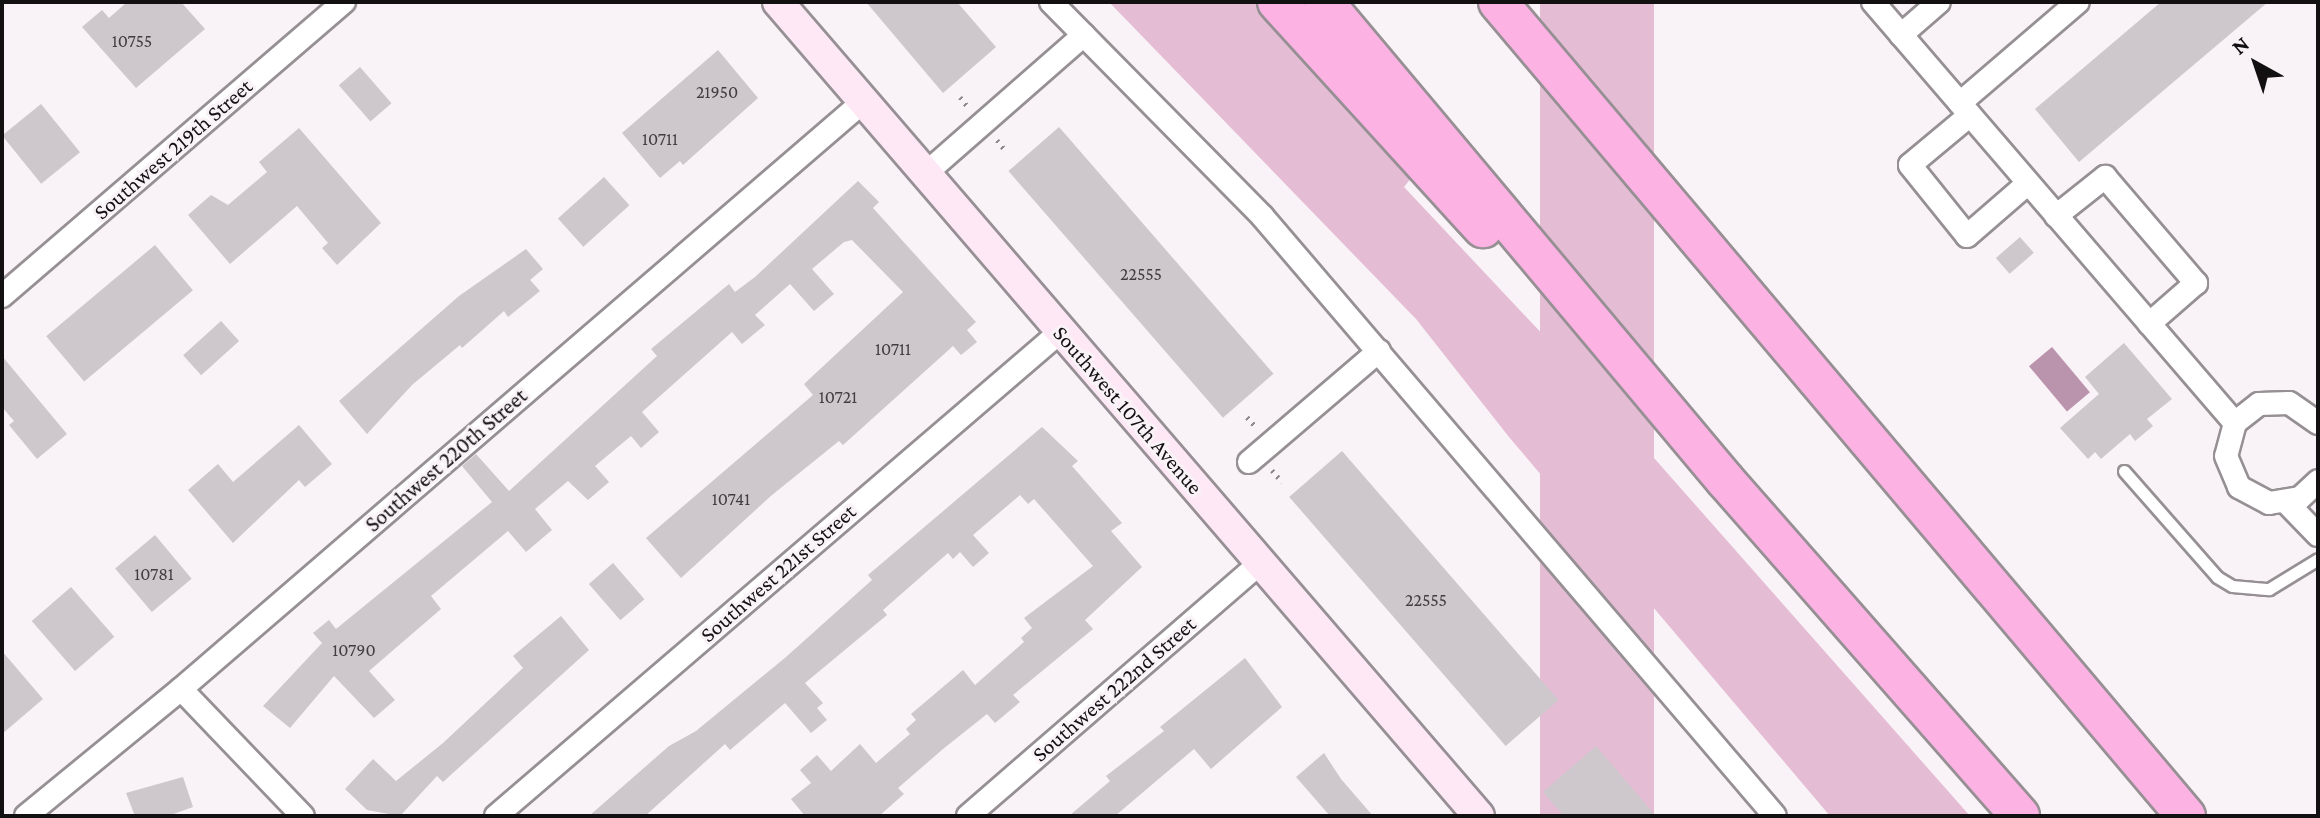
<!DOCTYPE html>
<html>
<head>
<meta charset="utf-8">
<style>
  body { margin:0 }
  #map { position:relative; width:2320px; height:818px; overflow:hidden; background:#f9f2f6; font-family:"Crimson Pro",serif }
  div>[style] { position:absolute }
  .green>* { inset:0; background:#e4bdd5; transform-origin:0 0 }
  .water>* { inset:0; background:#ba94ac; transform-origin:0 0 }
  .building>* { inset:0; background:#cec7cb; transform-origin:0 0 }
  .path>* { height:5px; margin-top:-2.5px; transform-origin:0; background:repeating-linear-gradient(90deg,#8f898d 0 2px,transparent 0 8px) }
  .roads { filter:drop-shadow(2px 0 #969094) drop-shadow(-2px 0 #969094) drop-shadow(0 2px #969094) drop-shadow(0 -2px #969094) }
  .lane>* { height:11px; margin:-5.5px; padding:0 5.5px; transform-origin:5.5px; border-radius:5.5px; background:#fff }
  .street>* { height:22px; margin:-11px; padding:0 11px; transform-origin:11px; border-radius:11px; background:#fff }
  .secondary>* { height:30px; margin:-15px; padding:0 15px; transform-origin:15px; border-radius:15px; background:#fee8f6 }
  .highway>* { height:38px; margin:-19px; padding:0 19px; transform-origin:19px; border-radius:19px; background:#fcb2e2 }
  span { translate:-50% -50%; white-space:nowrap; text-align:center; line-height:1.15; -webkit-text-stroke:6px #f9f2f6; paint-order:stroke }
  .number-label { font-size:18px; color:#423e40 }
  .number-label span { -webkit-text-stroke-width:0 }
  .street-label { font-size:22px; color:#131012 }
  .frame { position:absolute; inset:0; border:4px solid #131012; pointer-events:none }
  .north { position:absolute; left:2216px; top:24px; width:80px; height:80px; -webkit-text-stroke:6px #f9f2f6; paint-order:stroke; rotate:320deg; font-size:22px; font-weight:700; line-height:32px; text-align:center; color:#131012 }
  .north::after { content:''; display:block; margin:auto; width:28px; height:36px; background:#131012; clip-path:polygon(50% 0,100% 100%,50% 72%,0 100%) }
</style>
</head>
<body>
<div id="map">
  <div class="green">
    <div style="clip-path:polygon(1109px 2px,1256px 2px,1412px 177px,1404px 187px,1579px 373px,1970px 816px,1830px 816px,1509px 437px,1416px 319px)"></div>
    <div style="left:1540px;top:2px;width:114px;height:1068px"></div>
  </div>
  <div class="water">
    <div style="left:2052px;top:347px;width:59px;height:30px;rotate:50deg"></div>
  </div>
  <div class="building">
    <div style="clip-path:polygon(127px 2px,181px 2px,205px 29px,136px 88px,82px 27px,102px 10px,109px 18px)"></div>
    <div style="clip-path:polygon(866px 2px,957px 2px,996px 47px,943px 93px)"></div>
    <div style="clip-path:polygon(2161px 2px,2268px 2px,2079px 162px,2035px 109px)"></div>
    <div style="clip-path:polygon(718px 50px,758px 98px,683px 165px,680px 161px,660px 178px,622px 133px)"></div>
    <div style="left:360px;top:67px;width:48px;height:28px;rotate:49deg"></div>
    <div style="left:41px;top:104px;width:62px;height:50px;rotate:51deg"></div>
    <div style="left:1059px;top:127px;width:327px;height:67px;rotate:49deg"></div>
    <div style="clip-path:polygon(299px 128px,381px 223px,337px 265px,322px 248px,328px 243px,297px 206px,230px 264px,188px 215px,211px 195px,228px 205px,267px 172px,259px 162px)"></div>
    <div style="left:604px;top:177px;width:38px;height:62px;rotate:48deg"></div>
    <div style="clip-path:polygon(858px 181px,879px 202px,873px 208px,976px 322px,967px 330px,977px 342px,961px 355px,953px 346px,843px 445px,839px 441px,772px 495px,681px 578px,646px 538px,813px 395px,804px 384px,903px 292px,852px 240px,844px 242px,812px 269px,834px 294px,814px 311px,790px 284px,755px 315px,765px 325px,742px 344px,732px 332px,642px 412px,659px 432px,641px 448px,631px 436px,595px 466px,609px 482px,588px 500px,568px 481px,535px 509px,552px 530px,526px 552px,508px 531px,431px 596px,441px 609px,369px 671px,395px 700px,374px 718px,334px 676px,290px 728px,263px 706px,322px 643px,313px 633px,329px 620px,336px 629px,492px 502px,462px 466px,476px 454px,509px 491px,657px 356px,651px 349px,729px 284px,735px 292px,755px 277px)"></div>
    <div style="left:2020px;top:237px;width:21px;height:32px;rotate:49deg"></div>
    <div style="left:155px;top:245px;width:59px;height:142px;rotate:50deg"></div>
    <div style="clip-path:polygon(526px 249px,543px 269px,530px 280px,540px 291px,508px 317px,504px 311px,462px 348px,460px 345px,412px 385px,367px 434px,339px 401px,459px 296px)"></div>
    <div style="left:221px;top:321px;width:27px;height:51px;rotate:48deg"></div>
    <div style="clip-path:polygon(2124px 343px,2172px 399px,2147px 419px,2153px 426px,2135px 441px,2130px 434px,2101px 459px,2095px 452px,2088px 459px,2060px 428px,2099px 394px,2085px 377px)"></div>
    <div style="clip-path:polygon(2px 356px,67px 434px,37px 459px,9px 425px,14px 421px,2px 407px)"></div>
    <div style="clip-path:polygon(299px 425px,332px 464px,305px 487px,299px 480px,233px 543px,188px 490px,218px 464px,233px 482px)"></div>
    <div style="clip-path:polygon(1042px 427px,1078px 461px,1072px 466px,1122px 523px,1111px 531px,1142px 567px,1085px 620px,1093px 629px,1013px 695px,1020px 702px,995px 723px,987px 714px,943px 749px,898px 788px,904px 794px,879px 816px,805px 816px,791px 799px,811px 783px,800px 770px,817px 755px,831px 771px,860px 744px,876px 763px,910px 734px,906px 729px,916px 720px,911px 714px,963px 670px,975px 685px,1024px 642px,1021px 638px,1032px 628px,1024px 618px,1093px 566px,1034px 499px,1028px 504px,1020px 495px,973px 535px,989px 553px,973px 567px,960px 552px,953px 559px,948px 553px,883px 610px,887px 615px,805px 683px,823px 703px,817px 708px,827px 720px,811px 733px,785px 703px,730px 750px,725px 744px,645px 816px,589px 816px,669px 746px,696px 731px,786px 657px,872px 580px,868px 575px)"></div>
    <div style="left:1342px;top:451px;width:330px;height:70px;rotate:49deg"></div>
    <div style="left:155px;top:535px;width:57px;height:52px;rotate:50deg"></div>
    <div style="left:613px;top:563px;width:48px;height:32px;rotate:49deg"></div>
    <div style="left:71px;top:587px;width:66px;height:52px;rotate:49deg"></div>
    <div style="clip-path:polygon(561px 616px,589px 650px,443px 782px,437px 776px,400px 816px,367px 810px,345px 789px,373px 759px,396px 781px,443px 743px,523px 668px,513px 656px)"></div>
    <div style="clip-path:polygon(2px 651px,43px 699px,2px 734px)"></div>
    <div style="clip-path:polygon(1245px 658px,1282px 707px,1211px 769px,1194px 749px,1115px 816px,1069px 816px,1110px 781px,1106px 776px,1164px 731px,1160px 727px)"></div>
    <div style="clip-path:polygon(1596px 746px,1656px 816px,1564px 816px,1543px 792px)"></div>
    <div style="clip-path:polygon(1324px 753px,1341px 779px,1373px 816px,1330px 816px,1296px 777px)"></div>
    <div style="clip-path:polygon(183px 777px,193px 807px,168px 816px,135px 816px,126px 793px)"></div>
  </div>
  <div class="path">
    <div style="left:960px;top:97px;width:14px;rotate:51deg"></div>
    <div style="left:997px;top:140px;width:13px;rotate:51deg"></div>
    <div style="left:1247px;top:417px;width:15px;rotate:48deg"></div>
    <div style="left:1272px;top:470px;width:16px;rotate:50deg"></div>
  </div>
  <div class="roads">
    <div class="lane">
      <div style="left:2124px;top:471px;width:141px;rotate:48.7deg"></div>
      <div style="left:2217px;top:577px;width:17px;rotate:31deg"></div>
      <div style="left:2232px;top:586px;width:37px;rotate:5deg"></div>
      <div style="left:2269px;top:589px;width:57px;rotate:-31.5deg"></div>
    </div>
    <div class="street">
      <div style="left:1051px;top:2px;width:301px;rotate:45.4deg"></div>
      <div style="left:1262px;top:216px;width:789px;rotate:49.47deg"></div>
      <div style="left:1873px;top:2px;width:555px;rotate:49.31deg"></div>
      <div style="left:1901px;top:35px;width:50px;rotate:-41deg"></div>
      <div style="left:1960px;top:103px;width:155px;rotate:-40.6deg"></div>
      <div style="left:1970px;top:115px;width:78px;rotate:140.2deg"></div>
      <div style="left:1910px;top:165px;width:91px;rotate:51.2deg"></div>
      <div style="left:1967px;top:236px;width:79px;rotate:-40.9deg"></div>
      <div style="left:925px;top:174px;width:211px;rotate:-41.2deg"></div>
      <div style="left:2056px;top:216px;width:63px;rotate:-38.5deg"></div>
      <div style="left:2105px;top:177px;width:140px;rotate:49.4deg"></div>
      <div style="left:2196px;top:283px;width:62px;rotate:138.9deg"></div>
      <div style="left:2px;top:296px;width:451px;rotate:-40.7deg"></div>
      <div style="left:2318px;top:423px;width:35px;rotate:-145deg"></div>
      <div style="left:2289px;top:403px;width:30px;rotate:178deg"></div>
      <div style="left:2259px;top:404px;width:31px;rotate:142deg"></div>
      <div style="left:2235px;top:423px;width:34px;rotate:105deg"></div>
      <div style="left:2226px;top:456px;width:34px;rotate:67deg"></div>
      <div style="left:2239px;top:487px;width:34px;rotate:28deg"></div>
      <div style="left:2269px;top:503px;width:31px;rotate:-9deg"></div>
      <div style="left:2300px;top:498px;width:25px;rotate:-43deg"></div>
      <div style="left:1249px;top:462px;width:171px;rotate:-40.5deg"></div>
      <div style="left:2286px;top:502px;width:46px;rotate:45.9deg"></div>
      <div style="left:181px;top:689px;width:176px;rotate:46.2deg"></div>
      <div style="left:26px;top:816px;width:200px;rotate:-39.3deg"></div>
      <div style="left:181px;top:689px;width:901px;rotate:-40.73deg"></div>
      <div style="left:496px;top:816px;width:743px;rotate:-40.63deg"></div>
      <div style="left:968px;top:816px;width:386px;rotate:-40.9deg"></div>
    </div>
    <div class="secondary">
      <div style="left:778px;top:2px;width:1074px;rotate:49.27deg"></div>
    </div>
    <div class="highway">
      <div style="left:1277px;top:2px;width:306px;rotate:47.7deg"></div>
      <div style="left:1324px;top:2px;width:624px;rotate:50.01deg"></div>
      <div style="left:1725px;top:480px;width:447px;rotate:48.7deg"></div>
      <div style="left:1498px;top:2px;width:1066px;rotate:49.8deg"></div>
    </div>
  </div>
  <div class="number-label">
    <span style="left:132px;top:41px">10755</span>
    <span style="left:717px;top:92px">21950</span>
    <span style="left:660px;top:139px">10711</span>
    <span style="left:1141px;top:274px">22555</span>
    <span style="left:893px;top:349px">10711</span>
    <span style="left:838px;top:397px">10721</span>
    <span style="left:731px;top:499px">10741</span>
    <span style="left:154px;top:574px">10781</span>
    <span style="left:1426px;top:600px">22555</span>
    <span style="left:354px;top:650px">10790</span>
  </div>
  <div class="street-label">
    <span style="left:173px;top:149px;rotate:-41deg">Southwest 219th Street</span>
    <span style="left:1128px;top:410px;rotate:49deg">Southwest 107th Avenue</span>
    <span style="left:446px;top:460px;rotate:-41deg">Southwest 220th Street</span>
    <span style="left:778px;top:573px;rotate:-41deg">Southwest 221st Street</span>
    <span style="left:1114px;top:689px;rotate:-41deg">Southwest 222nd Street</span>
  </div>
  <div class="frame"></div>
  <div class="north">N</div>
</div>
</body>
</html>
